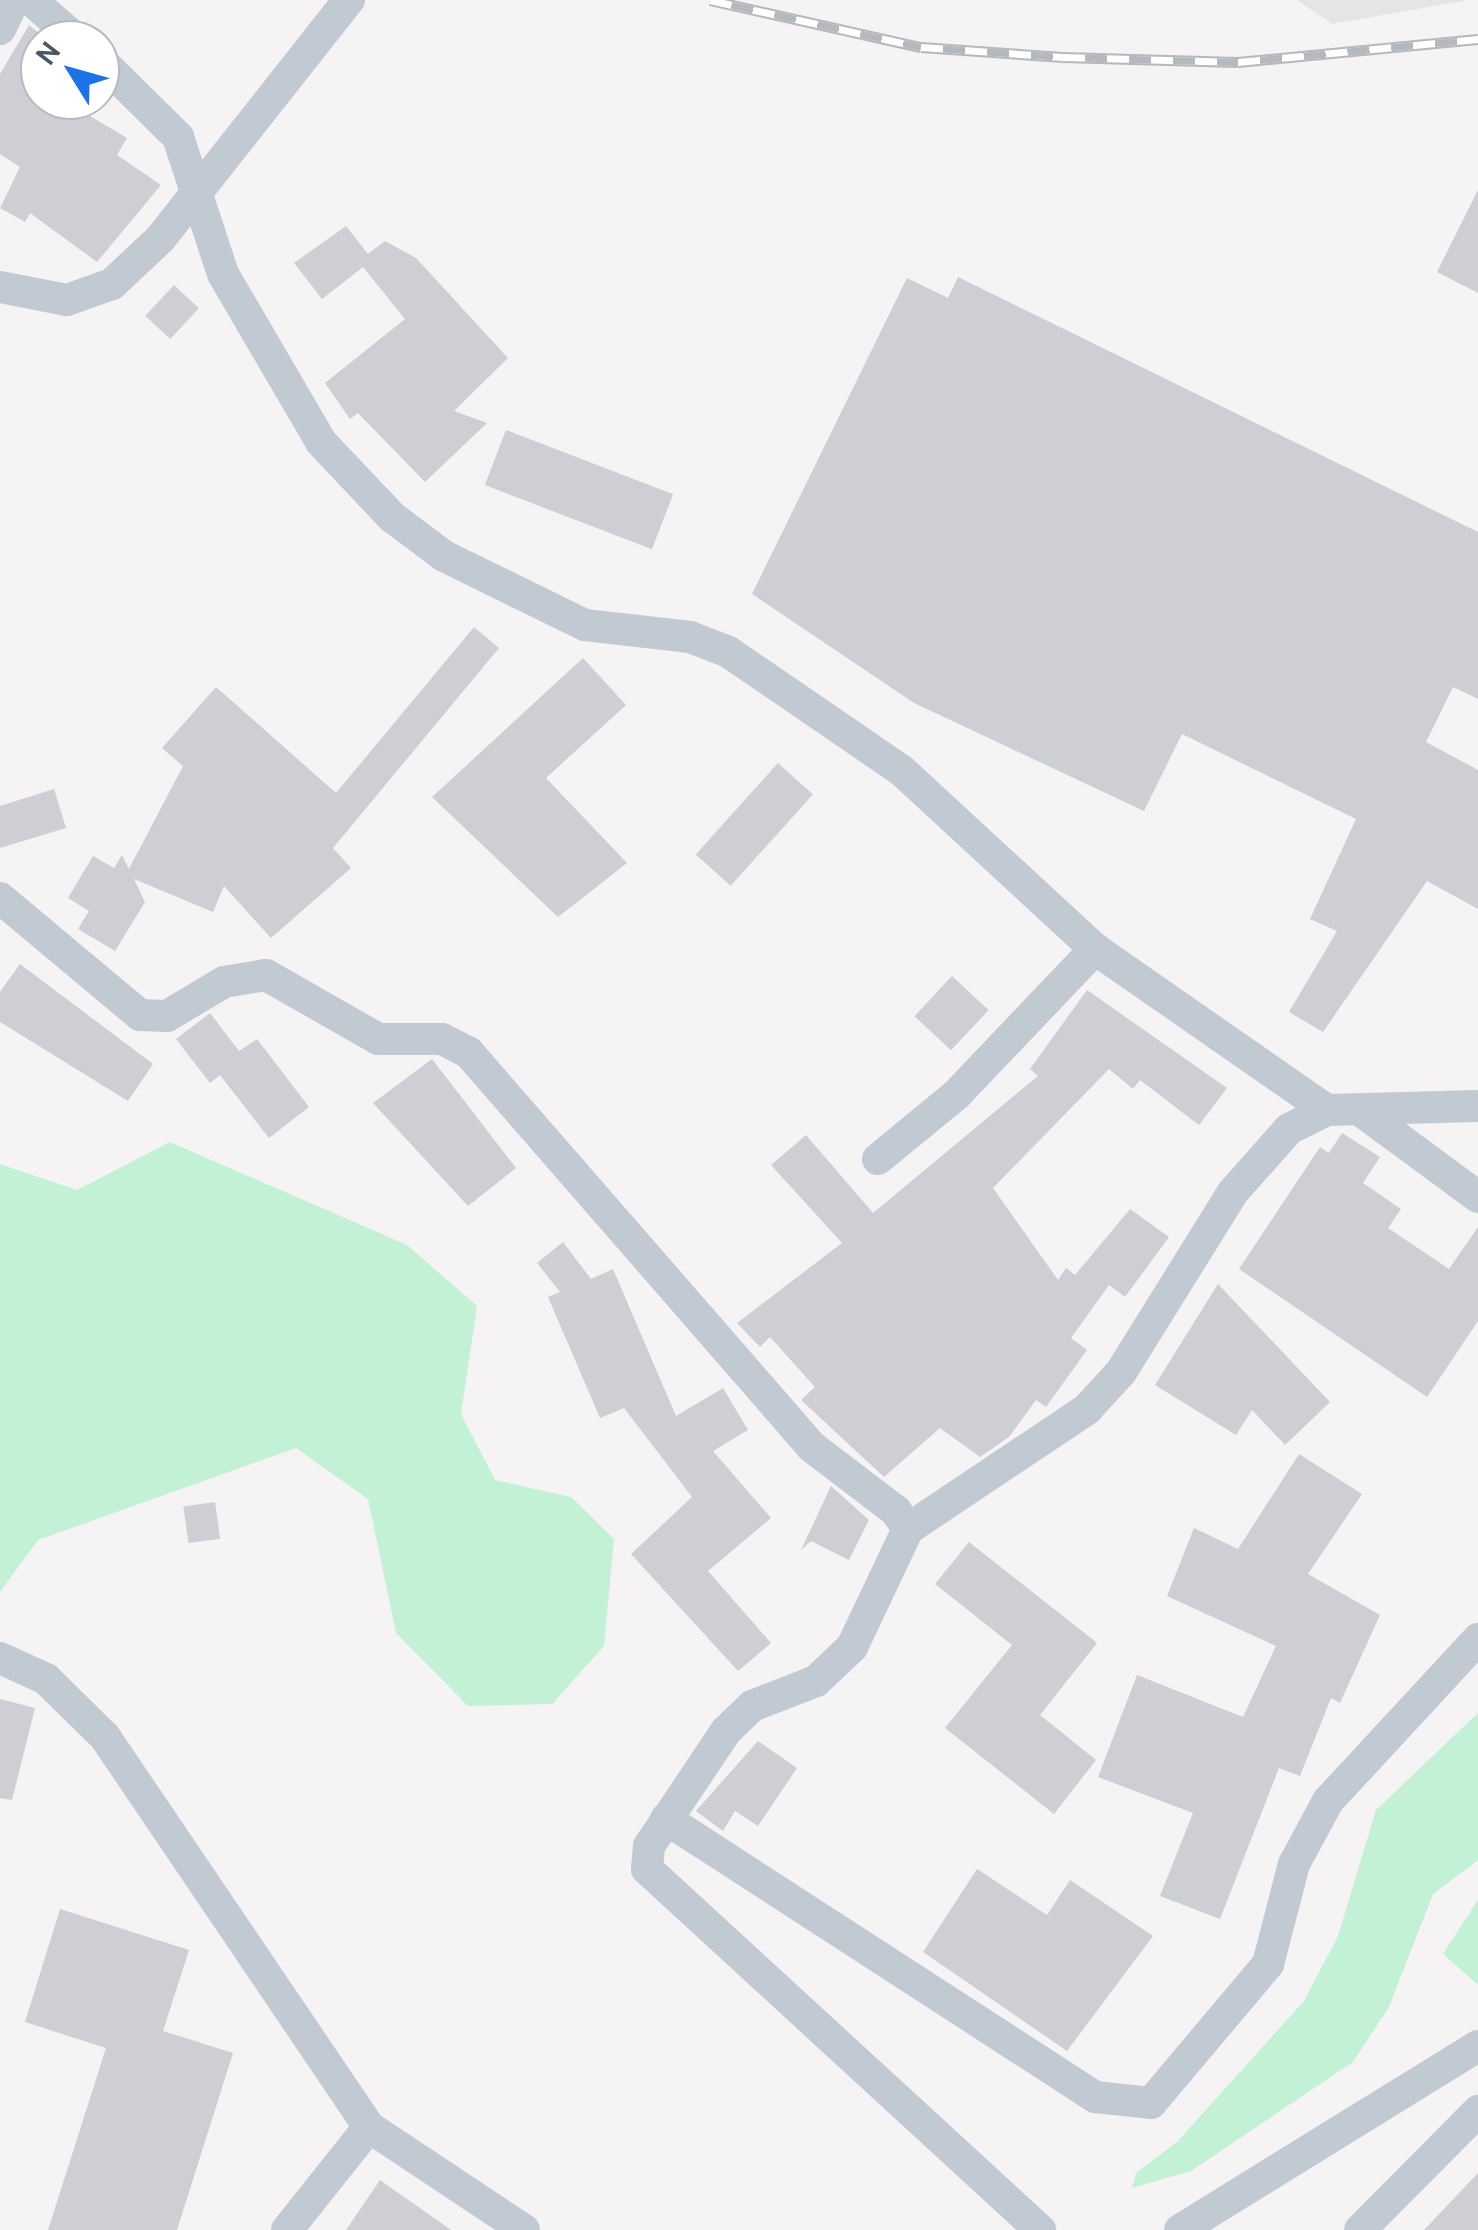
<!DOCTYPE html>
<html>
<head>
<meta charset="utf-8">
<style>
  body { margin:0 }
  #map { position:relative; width:1478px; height:2230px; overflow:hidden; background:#f5f3f3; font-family:Cabin,sans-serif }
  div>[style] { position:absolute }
  .education>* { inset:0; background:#e6e4e5 }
  .green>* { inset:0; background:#c3f1d5 }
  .building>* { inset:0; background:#cdcfd5; transform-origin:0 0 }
  .minor>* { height:32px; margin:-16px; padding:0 16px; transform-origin:16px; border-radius:16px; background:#c1cad2 }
  .rail>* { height:11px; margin-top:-5.5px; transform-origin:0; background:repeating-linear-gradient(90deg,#fff 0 22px,#b5b8bd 0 44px); box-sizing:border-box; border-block:2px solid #b5b8bd }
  span { translate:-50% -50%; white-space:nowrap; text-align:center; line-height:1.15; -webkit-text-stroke:8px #fff; paint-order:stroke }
  .north { position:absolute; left:20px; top:20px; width:100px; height:100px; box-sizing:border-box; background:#fff; border:2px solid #b7bbc0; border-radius:50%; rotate:307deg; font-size:28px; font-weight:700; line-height:40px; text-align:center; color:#4a5661 }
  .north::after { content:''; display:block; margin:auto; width:35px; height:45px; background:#1a73e8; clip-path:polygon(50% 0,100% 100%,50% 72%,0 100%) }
</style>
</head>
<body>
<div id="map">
  <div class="education">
    <div style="clip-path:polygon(1297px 0,1468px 0,1332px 24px)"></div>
  </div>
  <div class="green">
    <div style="clip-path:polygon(170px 1142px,407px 1245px,477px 1306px,461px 1414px,495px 1480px,571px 1497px,614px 1539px,604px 1646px,552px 1704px,468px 1706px,396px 1633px,368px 1499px,296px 1448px,38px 1540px,0 1592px,0 1164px,77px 1190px)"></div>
    <div style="clip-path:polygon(1478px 1713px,1478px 1860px,1433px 1894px,1389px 2007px,1353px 2062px,1191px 2171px,1132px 2188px,1136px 2173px,1177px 2142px,1304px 2001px,1338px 1936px,1376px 1810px)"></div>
    <div style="clip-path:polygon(1478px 1900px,1478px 1985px,1443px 1954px)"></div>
  </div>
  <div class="building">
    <div style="clip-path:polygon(29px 25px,40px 34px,40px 100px,93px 100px,85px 113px,127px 138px,117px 155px,161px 185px,97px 262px,30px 213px,25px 222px,0 208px,20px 167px,0 154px,0 74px)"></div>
    <div style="clip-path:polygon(1478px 190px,1478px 293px,1437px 272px)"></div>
    <div style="clip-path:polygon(346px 226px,368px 254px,385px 241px,416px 258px,508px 358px,454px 411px,487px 423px,425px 482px,358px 413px,350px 419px,325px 383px,405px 319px,363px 267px,322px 299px,294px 263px)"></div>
    <div style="clip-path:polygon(958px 277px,1478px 532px,1478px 699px,1453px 687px,1426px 742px,1478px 770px,1478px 909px,1427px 881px,1323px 1032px,1289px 1012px,1337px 931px,1310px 919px,1356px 819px,1182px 734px,1144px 811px,914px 703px,752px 594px,907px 278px,948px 298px)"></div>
    <div style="left:174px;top:285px;width:34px;height:42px;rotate:43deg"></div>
    <div style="left:506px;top:430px;width:179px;height:59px;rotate:21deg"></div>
    <div style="clip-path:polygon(474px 627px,499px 648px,333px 848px,351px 868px,271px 938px,224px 886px,213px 912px,134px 879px,145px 902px,115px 951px,78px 929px,89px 911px,68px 898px,93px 856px,114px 868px,122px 855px,129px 869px,183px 766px,162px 748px,216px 687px,336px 793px)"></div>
    <div style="clip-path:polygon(583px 658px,626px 705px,546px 778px,627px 863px,558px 917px,432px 797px)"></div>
    <div style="left:778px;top:763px;width:47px;height:123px;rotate:42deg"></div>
    <div style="clip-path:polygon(54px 789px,66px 828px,0 848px,0 806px)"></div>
    <div style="clip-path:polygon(20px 964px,153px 1064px,128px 1101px,0 1022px,0 992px)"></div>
    <div style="left:952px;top:976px;width:50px;height:55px;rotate:43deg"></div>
    <div style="clip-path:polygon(1087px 990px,1227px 1088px,1199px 1125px,1140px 1080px,1133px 1089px,1109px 1069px,993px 1188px,1058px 1280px,1066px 1268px,1075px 1275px,1130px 1209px,1169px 1237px,1125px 1297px,1109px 1285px,1071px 1338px,1087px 1350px,1046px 1407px,1036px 1400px,1009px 1437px,980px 1457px,940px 1428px,884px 1477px,801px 1400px,815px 1387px,770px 1337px,760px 1347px,737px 1323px,842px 1243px,771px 1165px,806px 1135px,873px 1213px,1038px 1076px,1030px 1069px)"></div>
    <div style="clip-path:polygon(210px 1013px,239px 1051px,257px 1039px,309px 1107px,269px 1138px,220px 1075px,210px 1083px,176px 1039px)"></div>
    <div style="clip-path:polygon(432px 1059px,516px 1168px,468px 1206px,373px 1103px)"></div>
    <div style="clip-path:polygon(1342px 1133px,1380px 1157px,1363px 1183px,1401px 1209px,1388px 1228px,1449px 1269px,1478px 1227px,1478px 1321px,1427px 1397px,1239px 1269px,1320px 1147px,1329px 1153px)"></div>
    <div style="clip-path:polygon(563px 1242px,591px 1279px,613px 1269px,676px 1416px,723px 1388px,748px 1430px,713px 1451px,771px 1518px,708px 1571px,771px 1643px,738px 1671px,631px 1554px,692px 1497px,624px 1408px,600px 1418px,548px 1297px,560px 1292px,537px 1263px)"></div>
    <div style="clip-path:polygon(1218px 1284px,1330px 1402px,1285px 1445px,1252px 1410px,1236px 1435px,1155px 1385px)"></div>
    <div style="clip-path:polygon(1299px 1454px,1362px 1494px,1308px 1574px,1380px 1615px,1340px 1703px,1331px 1698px,1300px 1776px,1279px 1768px,1220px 1919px,1160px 1896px,1193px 1813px,1098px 1777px,1137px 1675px,1243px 1717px,1276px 1646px,1167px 1596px,1194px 1528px,1238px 1549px)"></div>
    <div style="clip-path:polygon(831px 1486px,869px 1520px,849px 1560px,811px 1541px,801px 1550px)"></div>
    <div style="left:215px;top:1502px;width:37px;height:32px;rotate:82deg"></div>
    <div style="clip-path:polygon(969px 1542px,1097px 1643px,1040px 1715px,1096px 1760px,1054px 1814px,945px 1728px,1012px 1645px,935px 1584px)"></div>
    <div style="clip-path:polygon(0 1699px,35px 1708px,12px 1800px,0 1798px)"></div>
    <div style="clip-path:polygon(758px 1741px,797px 1768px,758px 1826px,735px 1811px,723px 1831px,696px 1811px)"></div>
    <div style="clip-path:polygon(977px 1869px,1047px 1915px,1070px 1880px,1153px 1936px,1067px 2051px,923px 1952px)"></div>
    <div style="clip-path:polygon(60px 1909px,189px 1950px,163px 2031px,233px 2053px,177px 2230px,48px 2230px,106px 2048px,25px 2022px)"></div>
    <div style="clip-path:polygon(1478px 2173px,1478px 2230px,1424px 2230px)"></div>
    <div style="clip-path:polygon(380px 2180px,451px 2230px,346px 2230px)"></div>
  </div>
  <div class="minor">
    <div style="left:31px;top:0;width:61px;rotate:41deg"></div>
    <div style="left:0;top:29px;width:32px;rotate:-64deg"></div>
    <div style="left:100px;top:60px;width:110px;rotate:44.6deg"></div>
    <div style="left:178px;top:137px;width:144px;rotate:71.8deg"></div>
    <div style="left:223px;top:274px;width:194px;rotate:59.7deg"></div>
    <div style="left:321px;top:442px;width:103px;rotate:46.6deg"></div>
    <div style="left:392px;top:517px;width:65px;rotate:36.9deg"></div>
    <div style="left:444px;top:556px;width:157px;rotate:26.1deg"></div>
    <div style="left:585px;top:625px;width:106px;rotate:6.5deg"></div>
    <div style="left:690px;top:637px;width:40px;rotate:21deg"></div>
    <div style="left:727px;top:651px;width:211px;rotate:34.4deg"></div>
    <div style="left:901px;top:770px;width:264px;rotate:42.7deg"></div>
    <div style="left:1095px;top:949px;width:282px;rotate:34.8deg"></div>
    <div style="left:0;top:287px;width:68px;rotate:11deg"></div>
    <div style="left:67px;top:300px;width:48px;rotate:-19.6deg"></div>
    <div style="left:112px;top:284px;width:66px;rotate:-43.2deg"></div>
    <div style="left:160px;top:239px;width:305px;rotate:-51.7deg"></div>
    <div style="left:0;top:898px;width:182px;rotate:39.9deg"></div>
    <div style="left:140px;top:1015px;width:27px;rotate:2deg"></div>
    <div style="left:167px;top:1016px;width:66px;rotate:-30.8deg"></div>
    <div style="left:224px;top:982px;width:43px;rotate:-9.5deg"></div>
    <div style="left:266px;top:975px;width:129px;rotate:29.7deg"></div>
    <div style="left:378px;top:1039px;width:64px"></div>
    <div style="left:442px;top:1039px;width:30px;rotate:27deg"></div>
    <div style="left:469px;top:1053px;width:522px;rotate:48.96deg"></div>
    <div style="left:812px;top:1447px;width:106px;rotate:37.3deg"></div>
    <div style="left:896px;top:1511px;width:22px;rotate:56deg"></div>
    <div style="left:908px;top:1529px;width:131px;rotate:115.4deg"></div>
    <div style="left:852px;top:1647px;width:50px;rotate:136.6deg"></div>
    <div style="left:816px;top:1681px;width:69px;rotate:158.7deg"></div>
    <div style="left:752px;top:1706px;width:36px;rotate:136deg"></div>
    <div style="left:726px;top:1731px;width:138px;rotate:123.8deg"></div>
    <div style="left:649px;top:1846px;width:23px;rotate:95deg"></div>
    <div style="left:647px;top:1869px;width:534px;rotate:42.57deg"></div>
    <div style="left:1360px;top:1110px;width:147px;rotate:36.4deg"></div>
    <div style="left:878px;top:1159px;width:101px;rotate:-39.4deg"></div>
    <div style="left:956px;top:1095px;width:202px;rotate:-46.4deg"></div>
    <div style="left:908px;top:1529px;width:216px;rotate:-33.8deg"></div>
    <div style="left:1087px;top:1409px;width:50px;rotate:-47.4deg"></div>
    <div style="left:1121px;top:1372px;width:212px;rotate:-58.1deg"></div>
    <div style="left:1233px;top:1192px;width:84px;rotate:-48.4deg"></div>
    <div style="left:1289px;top:1129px;width:42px;rotate:-26.6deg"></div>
    <div style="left:1327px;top:1110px;width:151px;rotate:-1.5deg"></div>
    <div style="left:0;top:1658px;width:51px;rotate:24.5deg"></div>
    <div style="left:46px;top:1679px;width:83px;rotate:44.5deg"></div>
    <div style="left:105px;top:1737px;width:471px;rotate:55.9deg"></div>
    <div style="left:369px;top:2127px;width:186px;rotate:33.6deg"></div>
    <div style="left:666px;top:1819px;width:511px;rotate:32.94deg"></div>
    <div style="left:1095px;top:2097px;width:56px;rotate:6.1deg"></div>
    <div style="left:1151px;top:2103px;width:182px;rotate:-49.9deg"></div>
    <div style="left:1268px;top:1964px;width:103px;rotate:-75.4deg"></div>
    <div style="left:1294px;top:1864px;width:72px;rotate:-61.6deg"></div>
    <div style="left:1328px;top:1801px;width:221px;rotate:-47.2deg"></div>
    <div style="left:287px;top:2230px;width:132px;rotate:-51.5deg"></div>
    <div style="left:1180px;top:2230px;width:350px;rotate:-31.7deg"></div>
    <div style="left:1360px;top:2230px;width:168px;rotate:-45.2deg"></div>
  </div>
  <div class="rail">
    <div style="left:710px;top:0;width:216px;rotate:12.6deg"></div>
    <div style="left:921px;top:47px;width:142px;rotate:4deg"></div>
    <div style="left:1063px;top:57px;width:175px;rotate:1.6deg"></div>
    <div style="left:1238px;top:62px;width:241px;rotate:-5.5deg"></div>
  </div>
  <div class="north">N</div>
</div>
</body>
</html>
